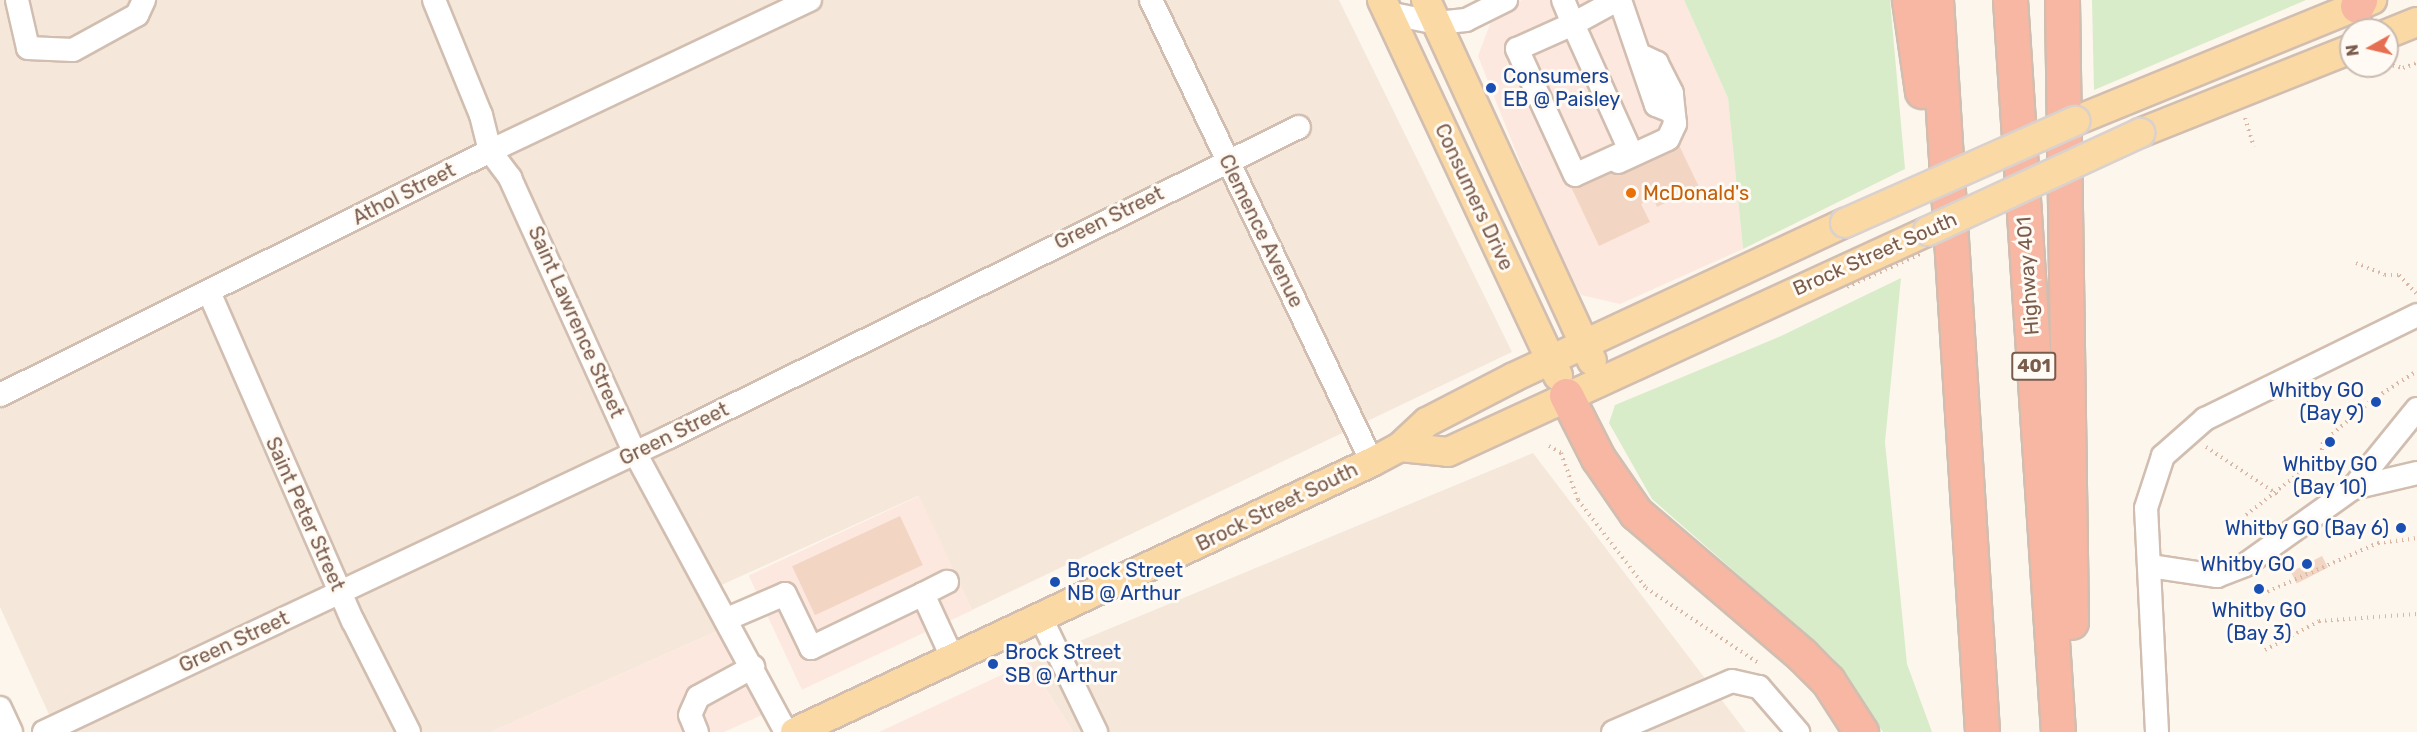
<!DOCTYPE html>
<html>
<head>
<meta charset="utf-8">
<style>
  body { margin:0 }
  #map { position:relative; width:2417px; height:732px; overflow:hidden; background:#fdf6ec; font-family:Rubik,sans-serif }
  div>[style] { position:absolute }
  .residential>* { inset:0; background:#f5e8da }
  .commercial>* { inset:0; background:#fde8e0; transform-origin:0 0 }
  .green>* { inset:0; background:#d8ecc9 }
  .building>* { inset:0; background:#f3d5c3; transform-origin:0 0 }
  .path>* { height:4px; margin-top:-2px; transform-origin:0; background:repeating-linear-gradient(90deg,#d9b8a5 0 1.5px,transparent 0 6px) }
  .roads { filter:drop-shadow(2px 0 #d1beb0) drop-shadow(-2px 0 #d1beb0) drop-shadow(0 2px #d1beb0) drop-shadow(0 -2px #d1beb0) }
  .minor>* { height:22px; margin:-11px; padding:0 11px; transform-origin:11px; border-radius:11px; background:#fff }
  .major>* { height:28px; margin:-14px; padding:0 14px; transform-origin:14px; border-radius:14px; background:#fbd9a5 }
  .highway>* { height:33px; margin:-16.5px; padding:0 16.5px; transform-origin:16.5px; border-radius:16.5px; background:#f7b7a3 }
  .path-bridge>* { height:4px; margin-top:-2px; transform-origin:0; background:repeating-linear-gradient(90deg,#d9b8a5 0 1.5px,transparent 0 6px) }
  .bridges { filter:drop-shadow(2px 0 #dad1cd) drop-shadow(-2px 0 #dad1cd) drop-shadow(0 2px #dad1cd) drop-shadow(0 -2px #dad1cd) }
  .major-bridge>* { height:28px; margin:-14px; padding:0 14px; transform-origin:14px; border-radius:14px; background:#fbd9a5 }
  .dots>* { width:16px; height:16px; translate:-50% -50%; box-sizing:border-box; border:3px solid #fffaf3; border-radius:50% }
  span { translate:-50% -50%; white-space:nowrap; text-align:center; line-height:1.15; -webkit-text-stroke:6px #fffaf3; paint-order:stroke }
  .shield-label span { padding:2px 4px; background:#fffaf3; border:2px solid; border-radius:4px; -webkit-text-stroke-width:0 }
  .shield-label { font-size:18px; color:#7a5c4d; font-weight:700 }
  .transit-label { font-size:20px; color:#164399 }
  .left { translate:0 -50%; text-align:left }
  .right { translate:-100% -50%; text-align:right }
  .food-label { font-size:20px; color:#c56008 }
  .street-label { font-size:20px; color:#7a5c4d }
  .north { position:absolute; left:2339px; top:18px; width:60px; height:60px; box-sizing:border-box; background:#fffaf3; border:2px solid #cabbb1; border-radius:50%; rotate:262deg; font-size:16px; font-weight:700; line-height:24px; text-align:center; color:#7a5c4d }
  .north::after { content:''; display:block; margin:auto; width:21px; height:27px; background:#e76f51; clip-path:polygon(50% 0,100% 100%,50% 72%,0 100%) }
</style>
</head>
<body>
<div id="map">
  <div class="residential">
    <div style="clip-path:polygon(0 0,1339px 0,1512px 352px,972px 610px,918px 496px,706px 592px,724px 628px,491px 732px,57px 732px,0 607px)"></div>
    <div style="clip-path:polygon(1533px 453px,1746px 732px,1073px 732px,1029px 662px)"></div>
  </div>
  <div class="commercial">
    <div style="clip-path:polygon(1522px 0,1684px 0,1728px 98px,1743px 249px,1620px 304px,1581px 295px,1549px 235px,1478px 56px,1493px 16px)"></div>
    <div style="left:919px;top:496px;width:126px;height:188px;rotate:65deg"></div>
    <div style="clip-path:polygon(724px 628px,762px 715px,724px 732px,491px 732px)"></div>
    <div style="clip-path:polygon(1029px 662px,1073px 732px,879px 732px)"></div>
  </div>
  <div class="green">
    <div style="clip-path:polygon(1684px 0,1890px 0,1905px 169px,1743px 249px,1728px 98px)"></div>
    <div style="clip-path:polygon(2092px 0,2306px 0,2094px 90px)"></div>
    <div style="clip-path:polygon(1901px 278px,1885px 442px,1907px 664px,1932px 732px,1883px 732px,1833px 658px,1652px 499px,1609px 423px,1615px 405px,1781px 336px)"></div>
  </div>
  <div class="building">
    <div style="clip-path:polygon(1678px 143px,1699px 187px,1657px 207px,1653px 198px,1641px 204px,1650px 222px,1599px 246px,1571px 187px,1646px 151px)"></div>
    <div style="left:900px;top:516px;width:54px;height:119px;rotate:65deg"></div>
    <div style="left:2322px;top:556px;width:13px;height:35px;rotate:63deg"></div>
  </div>
  <div class="path">
    <div style="left:2387px;top:64px;width:16px;rotate:14deg"></div>
    <div style="left:2403px;top:68px;width:15px;rotate:-20deg"></div>
    <div style="left:2245px;top:118px;width:30px;rotate:73deg"></div>
    <div style="left:2356px;top:263px;width:31px;rotate:22deg"></div>
    <div style="left:2385px;top:275px;width:14px"></div>
    <div style="left:2399px;top:275px;width:25px;rotate:47deg"></div>
    <div style="left:1549px;top:446px;width:14px;rotate:30deg"></div>
    <div style="left:1561px;top:453px;width:50px;rotate:70.1deg"></div>
    <div style="left:1578px;top:500px;width:111px;rotate:52.3deg"></div>
    <div style="left:1646px;top:588px;width:137px;rotate:33.7deg"></div>
    <div style="left:2206px;top:447px;width:89px;rotate:33.5deg"></div>
    <div style="left:2246px;top:515px;width:95px;rotate:-38.2deg"></div>
    <div style="left:2321px;top:456px;width:14px;rotate:-82deg"></div>
    <div style="left:2323px;top:442px;width:65px;rotate:-40.6deg"></div>
    <div style="left:2372px;top:400px;width:54px;rotate:-32.8deg"></div>
    <div style="left:2262px;top:594px;width:127px;rotate:-23.7deg"></div>
    <div style="left:2378px;top:543px;width:39px;rotate:-7deg"></div>
    <div style="left:2265px;top:650px;width:61px;rotate:-28.2deg"></div>
    <div style="left:2319px;top:621px;width:98px;rotate:-4.1deg"></div>
  </div>
  <div class="roads">
    <div class="minor">
      <div style="left:17px;top:0;width:49px;rotate:77.1deg"></div>
      <div style="left:28px;top:48px;width:45px;rotate:2.5deg"></div>
      <div style="left:73px;top:50px;width:73px;rotate:-28.7deg"></div>
      <div style="left:137px;top:15px;width:17px;rotate:-65deg"></div>
      <div style="left:434px;top:0;width:124px;rotate:67.8deg"></div>
      <div style="left:481px;top:115px;width:37px;rotate:76deg"></div>
      <div style="left:490px;top:151px;width:34px;rotate:53deg"></div>
      <div style="left:510px;top:178px;width:300px;rotate:65.6deg"></div>
      <div style="left:634px;top:451px;width:319px;rotate:61.6deg"></div>
      <div style="left:1151px;top:0;width:512px;rotate:64.44deg"></div>
      <div style="left:1563px;top:0;width:26px;rotate:67deg"></div>
      <div style="left:1573px;top:24px;width:138px;rotate:65.7deg"></div>
      <div style="left:1630px;top:150px;width:60px;rotate:155.6deg"></div>
      <div style="left:1575px;top:175px;width:139px;rotate:-114.7deg"></div>
      <div style="left:1517px;top:49px;width:61px;rotate:-24.1deg"></div>
      <div style="left:1573px;top:24px;width:50px;rotate:-28.6deg"></div>
      <div style="left:1620px;top:0;width:111px;rotate:71.1deg"></div>
      <div style="left:1656px;top:105px;width:16px;rotate:22deg"></div>
      <div style="left:1388px;top:13px;width:50px;rotate:11.5deg"></div>
      <div style="left:1437px;top:23px;width:29px;rotate:-6deg"></div>
      <div style="left:1466px;top:20px;width:45px;rotate:-26.6deg"></div>
      <div style="left:1618px;top:162px;width:55px;rotate:-24.7deg"></div>
      <div style="left:1668px;top:139px;width:17px;rotate:-65deg"></div>
      <div style="left:1675px;top:124px;width:31px;rotate:-96deg"></div>
      <div style="left:1672px;top:93px;width:34px;rotate:-117deg"></div>
      <div style="left:1657px;top:63px;width:14px;rotate:-155deg"></div>
      <div style="left:209px;top:292px;width:359px;rotate:66.4deg"></div>
      <div style="left:353px;top:621px;width:124px;rotate:63.2deg"></div>
      <div style="left:0;top:395px;width:547px;rotate:-26.47deg"></div>
      <div style="left:490px;top:151px;width:354px;rotate:-25.3deg"></div>
      <div style="left:2417px;top:409px;width:102px;rotate:129deg"></div>
      <div style="left:2353px;top:488px;width:66px;rotate:-13.2deg"></div>
      <div style="left:2150px;top:566px;width:68px;rotate:8.5deg"></div>
      <div style="left:2217px;top:576px;width:30px;rotate:-21deg"></div>
      <div style="left:2245px;top:565px;width:133px;rotate:-35.5deg"></div>
      <div style="left:923px;top:594px;width:27px;rotate:-27deg"></div>
      <div style="left:1040px;top:616px;width:129px;rotate:64.2deg"></div>
      <div style="left:727px;top:619px;width:63px;rotate:-23.3deg"></div>
      <div style="left:785px;top:594px;width:60px;rotate:64.3deg"></div>
      <div style="left:811px;top:648px;width:124px;rotate:-25.7deg"></div>
      <div style="left:923px;top:594px;width:69px;rotate:65.3deg"></div>
      <div style="left:0;top:708px;width:26px;rotate:65deg"></div>
      <div style="left:44px;top:732px;width:691px;rotate:-25.27deg"></div>
      <div style="left:669px;top:437px;width:702px;rotate:-26.2deg"></div>
      <div style="left:697px;top:732px;width:18px;rotate:-112deg"></div>
      <div style="left:690px;top:715px;width:20px;rotate:-66deg"></div>
      <div style="left:698px;top:697px;width:63px;rotate:-28.6deg"></div>
      <div style="left:1613px;top:732px;width:129px;rotate:-23.2deg"></div>
      <div style="left:1732px;top:681px;width:28px;rotate:13deg"></div>
      <div style="left:1759px;top:687px;width:60px;rotate:49.1deg"></div>
      <div style="left:2157px;top:732px;width:224px;rotate:-92.8deg"></div>
      <div style="left:2146px;top:508px;width:55px;rotate:-71.9deg"></div>
      <div style="left:2163px;top:456px;width:56px;rotate:-41.4deg"></div>
      <div style="left:2205px;top:419px;width:236px;rotate:-26.1deg"></div>
    </div>
    <div class="major">
      <div style="left:1382px;top:0;width:415px;rotate:64.9deg"></div>
      <div style="left:1426px;top:0;width:397px;rotate:65.3deg"></div>
      <div style="left:2387px;top:34px;width:32px;rotate:-22deg"></div>
      <div style="left:2075px;top:121px;width:321px;rotate:-22.2deg"></div>
      <div style="left:2140px;top:133px;width:227px;rotate:-21.7deg"></div>
      <div style="left:1400px;top:447px;width:48px;rotate:5.9deg"></div>
      <div style="left:1448px;top:452px;width:528px;rotate:-24.72deg"></div>
      <div style="left:795px;top:732px;width:637px;rotate:-25.08deg"></div>
      <div style="left:1372px;top:462px;width:32px;rotate:-28deg"></div>
      <div style="left:1400px;top:447px;width:37px;rotate:-43deg"></div>
      <div style="left:1427px;top:422px;width:98px;rotate:-27.3deg"></div>
      <div style="left:1514px;top:377px;width:365px;rotate:-25deg"></div>
    </div>
    <div class="highway">
      <div style="left:1909px;top:0;width:92px;rotate:81.9deg"></div>
      <div style="left:1936px;top:0;width:733px;rotate:86.4deg"></div>
      <div style="left:2010px;top:0;width:734px;rotate:86.25deg"></div>
      <div style="left:2062px;top:0;width:622px;rotate:89.17deg"></div>
      <div style="left:2357px;top:6px;width:7px;rotate:-63deg"></div>
      <div style="left:1566px;top:395px;width:71px;rotate:63.1deg"></div>
      <div style="left:1598px;top:458px;width:67px;rotate:55.4deg"></div>
      <div style="left:1636px;top:513px;width:218px;rotate:40.5deg"></div>
      <div style="left:1802px;top:655px;width:37px;rotate:45deg"></div>
      <div style="left:1828px;top:681px;width:61px;rotate:57.1deg"></div>
    </div>
  </div>
  <div class="path-bridge">
    <div style="left:1847px;top:287px;width:80px;rotate:-24.3deg"></div>
  </div>
  <div class="bridges">
    <div class="major-bridge">
      <div style="left:1845px;top:223px;width:252px;rotate:-23.9deg"></div>
      <div style="left:1928px;top:231px;width:234px;rotate:-24.8deg"></div>
    </div>
  </div>
  <div class="dots">
    <div style="left:1491px;top:88px;background:#1a4fb4"></div>
    <div style="left:1631px;top:193px;background:#e8710a"></div>
    <div style="left:2376px;top:402px;background:#1a4fb4"></div>
    <div style="left:2330px;top:442px;background:#1a4fb4"></div>
    <div style="left:2401px;top:528px;background:#1a4fb4"></div>
    <div style="left:2307px;top:564px;background:#1a4fb4"></div>
    <div style="left:1055px;top:582px;background:#1a4fb4"></div>
    <div style="left:2259px;top:589px;background:#1a4fb4"></div>
    <div style="left:993px;top:664px;background:#1a4fb4"></div>
  </div>
  <div class="shield-label">
    <span style="left:2034px;top:366px">401</span>
  </div>
  <div class="transit-label">
    <span class="left" style="left:1503px;top:88px">Consumers<br>EB @ Paisley</span>
    <span class="right" style="left:2364px;top:402px">Whitby GO<br>(Bay 9)</span>
    <span style="left:2330px;top:476px">Whitby GO<br>(Bay 10)</span>
    <span class="right" style="left:2389px;top:528px">Whitby GO (Bay 6)</span>
    <span class="right" style="left:2295px;top:564px">Whitby GO</span>
    <span class="left" style="left:1067px;top:582px">Brock Street<br>NB @ Arthur</span>
    <span style="left:2259px;top:622px">Whitby GO<br>(Bay 3)</span>
    <span class="left" style="left:1005px;top:664px">Brock Street<br>SB @ Arthur</span>
  </div>
  <div class="food-label">
    <span class="left" style="left:1643px;top:193px">McDonald's</span>
  </div>
  <div class="street-label">
    <span style="left:404px;top:194px;rotate:-27deg">Athol Street</span>
    <span style="left:1474px;top:197px;rotate:65deg">Consumers Drive</span>
    <span style="left:1109px;top:218px;rotate:-26deg">Green Street</span>
    <span style="left:1261px;top:231px;rotate:64deg">Clemence Avenue</span>
    <span style="left:1875px;top:254px;rotate:-24deg">Brock Street South</span>
    <span style="left:2028px;top:276px;rotate:-94deg">Highway 401</span>
    <span style="left:576px;top:322px;rotate:66deg">Saint Lawrence Street</span>
    <span style="left:674px;top:434px;rotate:-26deg">Green Street</span>
    <span style="left:1277px;top:507px;rotate:-26deg">Brock Street South</span>
    <span style="left:305px;top:514px;rotate:66deg">Saint Peter Street</span>
    <span style="left:234px;top:642px;rotate:-25deg">Green Street</span>
  </div>
  <div class="north">N</div>
</div>
</body>
</html>
